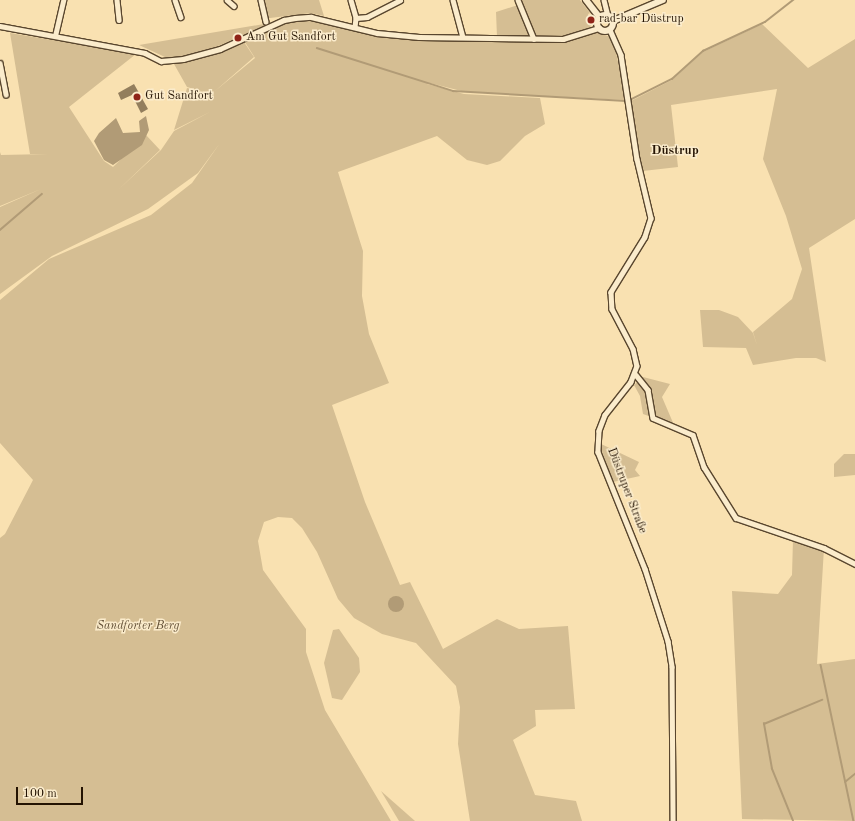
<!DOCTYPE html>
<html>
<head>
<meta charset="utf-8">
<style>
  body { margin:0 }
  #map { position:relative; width:855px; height:821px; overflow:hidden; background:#f9e1b1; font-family:"Old Standard TT",serif }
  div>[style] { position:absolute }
  .green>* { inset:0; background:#d5be93 }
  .water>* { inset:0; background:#b19b76 }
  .round { border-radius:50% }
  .stream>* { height:1.5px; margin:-0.75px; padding:0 0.75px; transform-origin:0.75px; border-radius:0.75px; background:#b19b76 }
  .building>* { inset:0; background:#937e5d }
  .roads { filter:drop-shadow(1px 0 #59462e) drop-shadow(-1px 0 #59462e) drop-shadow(0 1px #59462e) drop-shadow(0 -1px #59462e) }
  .street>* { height:4.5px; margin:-2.25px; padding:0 2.25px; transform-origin:2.25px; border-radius:2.25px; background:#fbeccc }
  .secondary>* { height:6px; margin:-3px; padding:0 3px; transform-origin:3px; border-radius:3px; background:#fbeccc }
  .secondary>.ring { margin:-3px; padding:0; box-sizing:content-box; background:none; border:6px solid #fbeccc; border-radius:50% }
  .dots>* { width:11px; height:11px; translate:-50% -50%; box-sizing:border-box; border:2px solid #fbeccc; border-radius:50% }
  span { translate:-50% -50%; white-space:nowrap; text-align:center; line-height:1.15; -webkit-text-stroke:3px #fbeccc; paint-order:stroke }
  .poi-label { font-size:12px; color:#241302 }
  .left { translate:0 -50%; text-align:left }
  .street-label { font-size:12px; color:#241302 }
  .park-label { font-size:12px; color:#624f35; font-style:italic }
  .neighbourhood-label { font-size:13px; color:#241302; font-weight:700 }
  .scale { position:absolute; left:16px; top:787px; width:67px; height:18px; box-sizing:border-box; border:2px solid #241302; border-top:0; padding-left:5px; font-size:12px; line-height:14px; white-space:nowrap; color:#241302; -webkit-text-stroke:3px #fbeccc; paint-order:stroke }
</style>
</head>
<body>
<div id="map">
  <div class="green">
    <div style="clip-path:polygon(257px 0,319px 0,324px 16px,311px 13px,262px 19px)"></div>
    <div style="clip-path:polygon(519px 0,580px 0,590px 13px,588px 14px,591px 26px,586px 30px,586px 36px,597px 32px,613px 38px,626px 100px,465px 92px,430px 83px,427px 84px,464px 94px,540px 98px,545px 124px,525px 136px,500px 161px,487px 165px,467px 160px,437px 136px,338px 172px,363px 251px,362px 296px,369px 334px,389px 383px,332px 405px,365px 502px,400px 585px,410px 582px,443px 649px,497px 619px,519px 629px,568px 626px,575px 709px,535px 710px,536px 726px,513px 740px,535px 795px,576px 801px,582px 821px,470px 821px,458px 744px,460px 707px,456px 686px,416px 643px,382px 634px,354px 618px,338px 599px,317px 552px,302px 528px,292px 518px,278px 517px,264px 522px,258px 541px,263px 570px,306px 629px,306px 652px,325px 710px,391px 821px,0 821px,0 538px,5px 534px,33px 480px,0 443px,0 300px,49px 259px,151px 215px,192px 183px,220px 143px,198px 173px,148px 209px,52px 256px,0 294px,0 207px,41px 189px,0 206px,0 152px,1px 155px,48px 154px,30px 154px,10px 33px,136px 54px,69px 107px,104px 161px,113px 167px,146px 135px,160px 150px,118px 190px,78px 211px,118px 190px,161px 150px,174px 131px,210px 112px,174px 130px,187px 88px,208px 93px,187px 87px,174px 64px,221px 53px,244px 42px,254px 57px,215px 91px,255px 58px,243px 39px,284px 20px,311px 17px,377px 33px,497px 37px,496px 12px,518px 5px)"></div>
    <div style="clip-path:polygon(270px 23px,218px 46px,182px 57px,165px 57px,139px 45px)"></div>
    <div style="clip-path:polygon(762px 24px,808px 68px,855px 39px,855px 219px,809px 248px,826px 362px,816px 358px,796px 358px,753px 365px,746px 348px,703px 347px,700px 310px,719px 310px,738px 317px,753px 333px,757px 345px,753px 332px,792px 299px,802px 269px,786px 216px,763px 159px,777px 89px,671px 105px,678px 167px,643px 171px,639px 159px,631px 101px,672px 80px,703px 52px)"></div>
    <div style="clip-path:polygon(643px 377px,670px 384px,662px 397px,674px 425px,643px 414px,640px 396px,634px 385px)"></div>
    <div style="clip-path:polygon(599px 443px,639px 462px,635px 470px,640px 476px,613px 482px)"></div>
    <div style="clip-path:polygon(844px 454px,855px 454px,855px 475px,834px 477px,834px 464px)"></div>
    <div style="clip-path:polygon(793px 539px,824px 548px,817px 664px,855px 659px,855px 821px,742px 819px,732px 591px,778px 594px,792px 575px)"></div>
    <div style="clip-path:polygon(339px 629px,359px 658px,360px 672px,342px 700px,332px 698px,324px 663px,333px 630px)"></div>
    <div style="clip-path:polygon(381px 791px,415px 821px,399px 821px)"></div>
  </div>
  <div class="water">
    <div style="clip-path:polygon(146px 116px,149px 130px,142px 145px,113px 165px,104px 160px,94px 141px,99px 133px,116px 118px,123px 133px,140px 132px,139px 121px)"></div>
    <div class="round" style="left:388px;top:596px;width:16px;height:16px"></div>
  </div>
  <div class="stream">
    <div style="left:317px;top:48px;width:143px;rotate:17.5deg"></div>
    <div style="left:453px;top:91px;width:173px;rotate:3.3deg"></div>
    <div style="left:630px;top:100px;width:47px;rotate:-26.6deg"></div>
    <div style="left:672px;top:79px;width:42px;rotate:-42.1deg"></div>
    <div style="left:703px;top:51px;width:68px;rotate:-25.1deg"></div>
    <div style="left:765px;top:22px;width:36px;rotate:-38deg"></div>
    <div style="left:0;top:230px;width:55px;rotate:-40.6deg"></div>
    <div style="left:821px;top:665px;width:159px;rotate:78.1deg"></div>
    <div style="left:845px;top:782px;width:13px;rotate:-39deg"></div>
    <div style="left:793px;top:821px;width:56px;rotate:-112deg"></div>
    <div style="left:772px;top:769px;width:46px;rotate:-100.1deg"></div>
    <div style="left:764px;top:724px;width:63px;rotate:-22.5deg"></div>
  </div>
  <div class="building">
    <div style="clip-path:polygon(134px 84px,148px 109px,141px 113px,132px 95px,121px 100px,118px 93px)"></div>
  </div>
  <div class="roads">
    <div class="street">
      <div style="left:117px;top:0;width:20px;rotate:84deg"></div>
      <div style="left:175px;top:0;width:18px;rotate:71deg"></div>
      <div style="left:227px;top:0;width:9px;rotate:41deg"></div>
      <div style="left:261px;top:0;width:22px;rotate:77deg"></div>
      <div style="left:351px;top:0;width:19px;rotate:74deg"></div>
      <div style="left:356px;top:18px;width:9px;rotate:96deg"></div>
      <div style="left:453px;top:0;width:38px;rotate:75deg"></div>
      <div style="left:518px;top:0;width:42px;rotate:67.7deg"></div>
      <div style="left:604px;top:0;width:16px;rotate:76deg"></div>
      <div style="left:356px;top:18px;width:11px;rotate:-5deg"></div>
      <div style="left:367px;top:17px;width:37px;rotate:-27deg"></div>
      <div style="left:0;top:26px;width:147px;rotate:10.5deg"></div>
      <div style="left:145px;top:53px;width:18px;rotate:27deg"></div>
      <div style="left:161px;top:61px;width:22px;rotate:-5deg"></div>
      <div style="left:183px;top:59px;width:38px;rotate:-15deg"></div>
      <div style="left:220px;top:49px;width:70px;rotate:-24.4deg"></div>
      <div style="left:284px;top:20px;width:11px;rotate:-10deg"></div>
      <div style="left:295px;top:18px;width:16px;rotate:-4deg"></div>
      <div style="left:311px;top:17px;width:68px;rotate:13.6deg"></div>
      <div style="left:377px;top:33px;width:42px;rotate:5.4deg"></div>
      <div style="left:419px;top:37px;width:144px;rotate:0.8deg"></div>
      <div style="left:563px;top:39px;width:38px;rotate:-17deg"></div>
      <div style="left:610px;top:30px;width:27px;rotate:66deg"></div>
      <div style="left:621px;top:55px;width:105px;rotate:81.3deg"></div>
      <div style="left:637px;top:159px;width:61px;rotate:76.7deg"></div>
      <div style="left:651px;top:218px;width:20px;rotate:108deg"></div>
      <div style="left:645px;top:237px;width:65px;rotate:121.7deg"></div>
      <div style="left:611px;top:292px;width:17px;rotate:87deg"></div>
      <div style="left:612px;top:309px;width:45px;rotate:62.3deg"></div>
      <div style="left:633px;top:349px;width:17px;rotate:77deg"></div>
      <div style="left:637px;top:366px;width:17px;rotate:111deg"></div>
      <div style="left:631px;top:382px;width:42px;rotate:128.2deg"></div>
      <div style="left:605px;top:415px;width:17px;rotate:111deg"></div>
      <div style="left:599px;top:431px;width:21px;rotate:93deg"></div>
      <div style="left:598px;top:452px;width:126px;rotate:68.1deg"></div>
      <div style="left:645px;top:569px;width:76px;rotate:72.3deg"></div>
      <div style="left:668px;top:641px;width:26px;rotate:81deg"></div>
      <div style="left:672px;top:667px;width:154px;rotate:89.6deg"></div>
      <div style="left:55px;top:36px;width:37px;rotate:-77deg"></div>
      <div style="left:0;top:63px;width:32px;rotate:79deg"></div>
      <div style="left:636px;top:375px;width:19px;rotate:51deg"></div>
      <div style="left:648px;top:390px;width:28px;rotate:80deg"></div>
      <div style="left:653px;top:418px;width:43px;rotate:23deg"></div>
      <div style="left:693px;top:435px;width:34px;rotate:71deg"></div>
      <div style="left:704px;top:467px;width:60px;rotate:57.9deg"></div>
      <div style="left:736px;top:518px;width:93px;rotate:18.8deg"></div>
      <div style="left:824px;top:548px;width:35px;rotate:27deg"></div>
    </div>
    <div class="secondary">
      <div style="left:586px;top:0;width:23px;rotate:52deg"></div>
      <div class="ring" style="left:597px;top:15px;width:10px;height:10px"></div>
      <div style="left:613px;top:21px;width:54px;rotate:-22.8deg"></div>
    </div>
  </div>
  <div class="dots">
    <div style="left:591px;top:20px;background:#8f2418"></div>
    <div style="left:238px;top:38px;background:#8f2418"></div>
    <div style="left:137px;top:97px;background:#8f2418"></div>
  </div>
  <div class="poi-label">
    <span class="left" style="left:599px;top:20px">rad-bar Düstrup</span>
    <span class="left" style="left:246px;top:38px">Am Gut Sandfort</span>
    <span class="left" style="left:145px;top:97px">Gut Sandfort</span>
  </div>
  <div class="street-label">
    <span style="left:626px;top:491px;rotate:69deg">Düstruper Straße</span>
  </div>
  <div class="park-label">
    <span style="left:138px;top:627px">Sandforter Berg</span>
  </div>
  <div class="neighbourhood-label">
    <span style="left:675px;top:151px">Düstrup</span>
  </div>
  <div class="scale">100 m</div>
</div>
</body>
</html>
